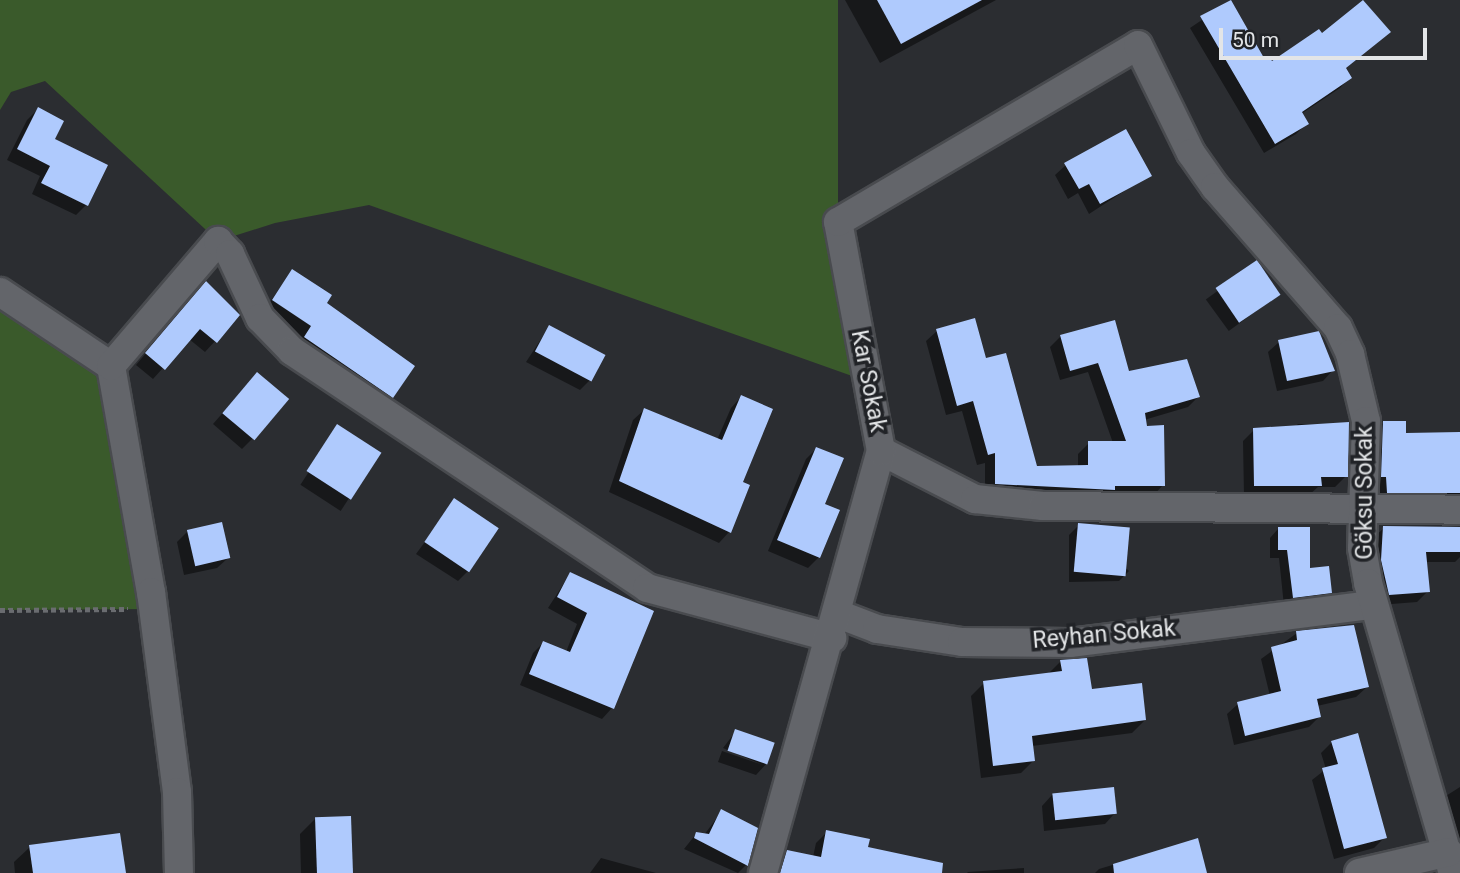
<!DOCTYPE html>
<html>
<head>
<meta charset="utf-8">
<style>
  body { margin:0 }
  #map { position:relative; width:1460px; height:873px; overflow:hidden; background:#2b2d31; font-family:Roboto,sans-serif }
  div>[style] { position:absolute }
  .green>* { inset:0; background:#3a5a2b }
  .shadow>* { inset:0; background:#0007; transform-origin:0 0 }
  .building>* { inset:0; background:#afcafd; transform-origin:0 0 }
  .path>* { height:4.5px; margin-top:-2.25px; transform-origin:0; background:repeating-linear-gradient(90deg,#6a6c70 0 5px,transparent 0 8.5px) }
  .roads { filter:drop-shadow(2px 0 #494b4f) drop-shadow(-2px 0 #494b4f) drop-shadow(0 2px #494b4f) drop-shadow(0 -2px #494b4f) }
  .minor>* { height:28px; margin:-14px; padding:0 14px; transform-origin:14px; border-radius:14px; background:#63656a }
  span { translate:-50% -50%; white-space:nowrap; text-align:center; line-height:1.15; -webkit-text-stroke:7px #212327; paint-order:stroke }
  .street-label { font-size:23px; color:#e3e5e7 }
  .scale { position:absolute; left:1219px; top:28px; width:208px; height:32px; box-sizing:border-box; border:4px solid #e3e5e7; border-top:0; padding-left:9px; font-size:21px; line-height:24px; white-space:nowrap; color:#e3e5e7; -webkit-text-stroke:5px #212327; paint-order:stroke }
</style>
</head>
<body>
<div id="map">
  <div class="green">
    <div style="clip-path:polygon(0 0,838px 0,838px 222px,869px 382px,369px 205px,275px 223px,218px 241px,45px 81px,11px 92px,0 110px)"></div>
    <div style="clip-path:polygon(0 292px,111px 366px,154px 609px,0 610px)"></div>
  </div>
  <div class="shadow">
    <div style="clip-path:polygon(845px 0,996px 0,880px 63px)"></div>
    <div style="clip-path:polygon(1230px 1px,1264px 60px,1272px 64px,1321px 36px,1364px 1px,1389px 32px,1344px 69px,1350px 77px,1340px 88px,1301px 114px,1306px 124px,1296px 134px,1264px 153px,1190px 28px)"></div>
    <div style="clip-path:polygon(38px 109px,86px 205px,76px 215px,32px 194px,40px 176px,7px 160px,27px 120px)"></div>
    <div style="clip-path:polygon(1066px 165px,1149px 175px,1089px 214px,1078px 193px,1068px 199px,1055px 175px)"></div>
    <div style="left:1256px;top:263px;width:39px;height:62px;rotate:54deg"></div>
    <div style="clip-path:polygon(293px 271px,324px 303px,412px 366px,381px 408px,294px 348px,302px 337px,263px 311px)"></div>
    <div style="clip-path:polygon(196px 294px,238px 316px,205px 352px,189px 339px,153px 379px,136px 365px)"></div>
    <div style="clip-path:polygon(549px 327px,590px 380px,580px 390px,526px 362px)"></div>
    <div style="clip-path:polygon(937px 331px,985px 360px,1035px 468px,1078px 467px,1078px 454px,1089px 443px,1113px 443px,1088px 372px,1060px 380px,1050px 347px,1061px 336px,1128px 373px,1198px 397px,1188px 407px,1144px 420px,1163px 485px,1153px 496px,985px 494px,985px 463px,977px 465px,962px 411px,946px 415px,926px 341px)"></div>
    <div style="clip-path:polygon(1279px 342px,1333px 370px,1323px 381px,1277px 391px,1268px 352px)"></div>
    <div style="clip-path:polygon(247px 385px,252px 439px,242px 449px,213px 424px)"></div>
    <div style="clip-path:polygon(741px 397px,740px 483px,748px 486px,729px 532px,719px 543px,609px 492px,633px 420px,644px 410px,717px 440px,731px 408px)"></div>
    <div style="clip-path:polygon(1383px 423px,1405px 435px,1460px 434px,1460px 500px,1377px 503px,1373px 434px)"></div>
    <div style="clip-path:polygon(1298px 424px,1347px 424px,1346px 476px,1335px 487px,1318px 487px,1309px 495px,1244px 496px,1243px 441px,1254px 430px,1293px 429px)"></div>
    <div style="left:338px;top:427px;width:48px;height:69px;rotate:33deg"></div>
    <div style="clip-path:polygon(816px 449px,822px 505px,819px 557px,808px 568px,768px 551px,806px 459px)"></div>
    <div style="clip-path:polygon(455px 501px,468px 571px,458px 581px,416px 554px)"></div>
    <div style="clip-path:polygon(1079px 525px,1129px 571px,1119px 581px,1069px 582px,1069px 535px)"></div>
    <div style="clip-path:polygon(1460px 527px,1460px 557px,1455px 562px,1425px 562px,1428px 591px,1417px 602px,1379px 605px,1373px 538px,1384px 528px)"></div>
    <div style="clip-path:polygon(1278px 529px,1330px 593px,1321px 601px,1284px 606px,1279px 558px,1270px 558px,1270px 538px)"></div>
    <div style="clip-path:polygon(188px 531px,228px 558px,217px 568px,184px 575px,177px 542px)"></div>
    <div style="clip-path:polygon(570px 574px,652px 612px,612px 708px,602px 719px,520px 685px,533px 653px,543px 643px,566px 652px,577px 624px,548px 608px)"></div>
    <div style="clip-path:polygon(1297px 633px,1367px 687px,1356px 697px,1317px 706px,1319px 717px,1309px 727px,1234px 745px,1227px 714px,1238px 704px,1270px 696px,1261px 659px)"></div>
    <div style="clip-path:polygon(1061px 661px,1090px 691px,1145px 720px,1132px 733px,1032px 746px,1034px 760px,1021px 773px,981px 778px,971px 696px,984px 683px,1047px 675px)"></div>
    <div style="clip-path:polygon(736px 731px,766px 764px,756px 775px,718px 762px,722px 751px,763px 765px,723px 748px)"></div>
    <div style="clip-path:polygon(1332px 742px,1385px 837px,1374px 848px,1334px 859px,1312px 780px,1326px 769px,1321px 753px)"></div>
    <div style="clip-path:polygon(1460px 787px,1460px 853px,1438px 801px)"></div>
    <div style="clip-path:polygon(1052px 795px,1115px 813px,1105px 824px,1044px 831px,1042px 806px)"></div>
    <div style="clip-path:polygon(722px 811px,746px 865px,738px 873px,684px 849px,696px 834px,704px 835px)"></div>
    <div style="clip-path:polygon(316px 818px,351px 873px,301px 873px,300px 834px)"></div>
    <div style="clip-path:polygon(827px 832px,866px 849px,904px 873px,773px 873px,787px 852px,813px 857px,816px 843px)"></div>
    <div style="clip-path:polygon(1197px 840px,1205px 873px,1095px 873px,1099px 869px)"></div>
    <div style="clip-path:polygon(30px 847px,124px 873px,15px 873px,14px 862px)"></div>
    <div style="clip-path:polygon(601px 858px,656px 873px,590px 873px)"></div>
    <div style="clip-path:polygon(1024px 868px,1024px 873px,967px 873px,968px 872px)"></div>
  </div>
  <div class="building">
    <div style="clip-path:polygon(877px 0,982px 0,901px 44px)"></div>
    <div style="clip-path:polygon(1231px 0,1264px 58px,1269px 56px,1272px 61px,1319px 29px,1322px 33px,1363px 0,1391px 32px,1346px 68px,1352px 78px,1302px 112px,1309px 124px,1275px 144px,1200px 16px)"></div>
    <div style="clip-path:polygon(38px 107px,64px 121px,55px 139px,108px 165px,88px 206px,41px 183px,50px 166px,17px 149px)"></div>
    <div style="clip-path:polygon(1126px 129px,1152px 176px,1100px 204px,1089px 184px,1079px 189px,1064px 163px)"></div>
    <div style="left:1257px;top:260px;width:42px;height:50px;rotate:56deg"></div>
    <div style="clip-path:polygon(292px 269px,332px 295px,327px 303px,415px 366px,393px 398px,304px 337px,311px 326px,272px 300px)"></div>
    <div style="clip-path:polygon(206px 281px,240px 315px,217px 343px,200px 329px,165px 370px,145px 353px)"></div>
    <div style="clip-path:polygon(975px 318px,986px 358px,1006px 353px,1037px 466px,1088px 465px,1088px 441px,1126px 441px,1098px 363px,1070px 371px,1060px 335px,1115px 320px,1129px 371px,1187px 359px,1200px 397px,1145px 413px,1147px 426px,1164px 425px,1165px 486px,1115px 486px,1115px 490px,995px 484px,995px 453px,988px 455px,973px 401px,957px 406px,936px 329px)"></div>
    <div style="left:549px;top:325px;width:64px;height:30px;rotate:28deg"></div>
    <div style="clip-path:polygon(1319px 331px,1335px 371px,1287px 381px,1278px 340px)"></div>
    <div style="left:257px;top:372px;width:42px;height:54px;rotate:40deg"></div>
    <div style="clip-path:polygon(741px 395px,773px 409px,743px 482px,750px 485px,731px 533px,619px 481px,644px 408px,722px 440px)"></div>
    <div style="clip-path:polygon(1383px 421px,1406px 421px,1406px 433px,1460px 432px,1460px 493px,1387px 493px,1386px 477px,1381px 477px)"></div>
    <div style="clip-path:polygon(1349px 422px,1348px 477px,1321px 477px,1322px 486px,1254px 486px,1253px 428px)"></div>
    <div style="left:337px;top:424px;width:53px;height:56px;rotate:33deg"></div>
    <div style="clip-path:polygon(816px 447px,844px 458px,825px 504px,840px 510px,820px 558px,777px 540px)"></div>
    <div style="left:454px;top:498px;width:54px;height:53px;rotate:34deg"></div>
    <div style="left:222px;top:522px;width:37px;height:36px;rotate:77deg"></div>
    <div style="left:1078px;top:523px;width:52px;height:49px;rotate:5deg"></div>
    <div style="clip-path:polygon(1383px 526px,1460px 527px,1460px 552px,1426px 552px,1430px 592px,1389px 595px,1381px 560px)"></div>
    <div style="clip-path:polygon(1278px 527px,1310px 527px,1310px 568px,1329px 566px,1332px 593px,1293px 598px,1287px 550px,1278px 550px)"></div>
    <div style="clip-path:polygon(570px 572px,654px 611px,614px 709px,529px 674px,543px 641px,570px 652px,587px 613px,557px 597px)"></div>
    <div style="clip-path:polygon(1354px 625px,1369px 687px,1317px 699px,1321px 717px,1245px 736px,1237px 702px,1281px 691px,1271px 647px,1297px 640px,1296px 631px)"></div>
    <div style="clip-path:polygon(1087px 658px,1092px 689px,1142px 683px,1146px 720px,1032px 736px,1035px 761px,993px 766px,983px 681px,1062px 671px,1060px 660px)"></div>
    <div style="left:735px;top:729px;width:42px;height:23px;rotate:19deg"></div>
    <div style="clip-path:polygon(1358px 733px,1387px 838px,1344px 849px,1322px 768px,1338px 764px,1331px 741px)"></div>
    <div style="left:1114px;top:787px;width:27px;height:62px;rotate:84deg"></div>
    <div style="clip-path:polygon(721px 809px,758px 828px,748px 866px,694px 838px,696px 832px,709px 834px)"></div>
    <div style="left:351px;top:816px;width:57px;height:36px;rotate:88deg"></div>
    <div style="clip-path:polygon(826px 830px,870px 839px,868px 847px,943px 863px,942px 873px,780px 873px,787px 850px,821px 857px)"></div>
    <div style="clip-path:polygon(120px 833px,126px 873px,33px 873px,29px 845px)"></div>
    <div style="clip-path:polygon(1198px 838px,1207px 873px,1114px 873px,1113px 864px)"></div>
  </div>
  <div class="path">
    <div style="left:0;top:610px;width:128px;rotate:-0.4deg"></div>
  </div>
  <div class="roads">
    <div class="minor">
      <div style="left:0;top:292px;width:133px;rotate:33.7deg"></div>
      <div style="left:111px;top:366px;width:230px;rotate:80deg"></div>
      <div style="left:151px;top:592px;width:202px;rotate:82.6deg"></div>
      <div style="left:177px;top:792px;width:81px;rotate:88.6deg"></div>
      <div style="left:111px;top:366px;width:165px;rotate:-49.4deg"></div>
      <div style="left:218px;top:241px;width:18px;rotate:47deg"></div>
      <div style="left:230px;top:254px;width:71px;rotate:64.9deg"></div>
      <div style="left:260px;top:318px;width:46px;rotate:45.9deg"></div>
      <div style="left:292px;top:351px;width:427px;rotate:33.7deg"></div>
      <div style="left:647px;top:588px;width:192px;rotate:15.1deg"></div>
      <div style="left:881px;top:451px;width:106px;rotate:27.1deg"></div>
      <div style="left:975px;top:499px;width:68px;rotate:5.9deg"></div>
      <div style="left:1043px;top:506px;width:417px;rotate:0.5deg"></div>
      <div style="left:838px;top:614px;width:42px;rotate:21deg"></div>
      <div style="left:877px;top:629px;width:86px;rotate:8.7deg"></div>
      <div style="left:962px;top:642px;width:108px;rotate:0.5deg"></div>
      <div style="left:1070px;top:643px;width:304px;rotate:-7.2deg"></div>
      <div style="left:763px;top:873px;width:438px;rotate:-74.4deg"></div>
      <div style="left:881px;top:451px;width:233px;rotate:-100.6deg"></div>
      <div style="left:838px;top:222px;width:348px;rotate:-30.5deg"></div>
      <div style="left:1138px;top:45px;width:120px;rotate:63.9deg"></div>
      <div style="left:1191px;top:153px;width:42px;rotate:54.8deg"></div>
      <div style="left:1215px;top:187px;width:187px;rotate:48.9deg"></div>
      <div style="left:1338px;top:328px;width:29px;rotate:65deg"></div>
      <div style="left:1350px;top:354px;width:69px;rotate:76.6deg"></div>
      <div style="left:1366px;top:421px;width:127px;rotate:91.8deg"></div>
      <div style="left:1362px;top:548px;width:36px;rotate:80deg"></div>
      <div style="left:1368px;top:583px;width:302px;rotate:73.7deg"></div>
      <div style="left:1359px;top:873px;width:92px;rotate:-13.1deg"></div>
    </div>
  </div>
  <div class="street-label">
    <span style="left:868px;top:381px;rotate:79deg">Kar Sokak</span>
    <span style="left:1365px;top:493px;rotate:-90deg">Göksu Sokak</span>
    <span style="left:1104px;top:635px;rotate:-5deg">Reyhan Sokak</span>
  </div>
  <div class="scale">50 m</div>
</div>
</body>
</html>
